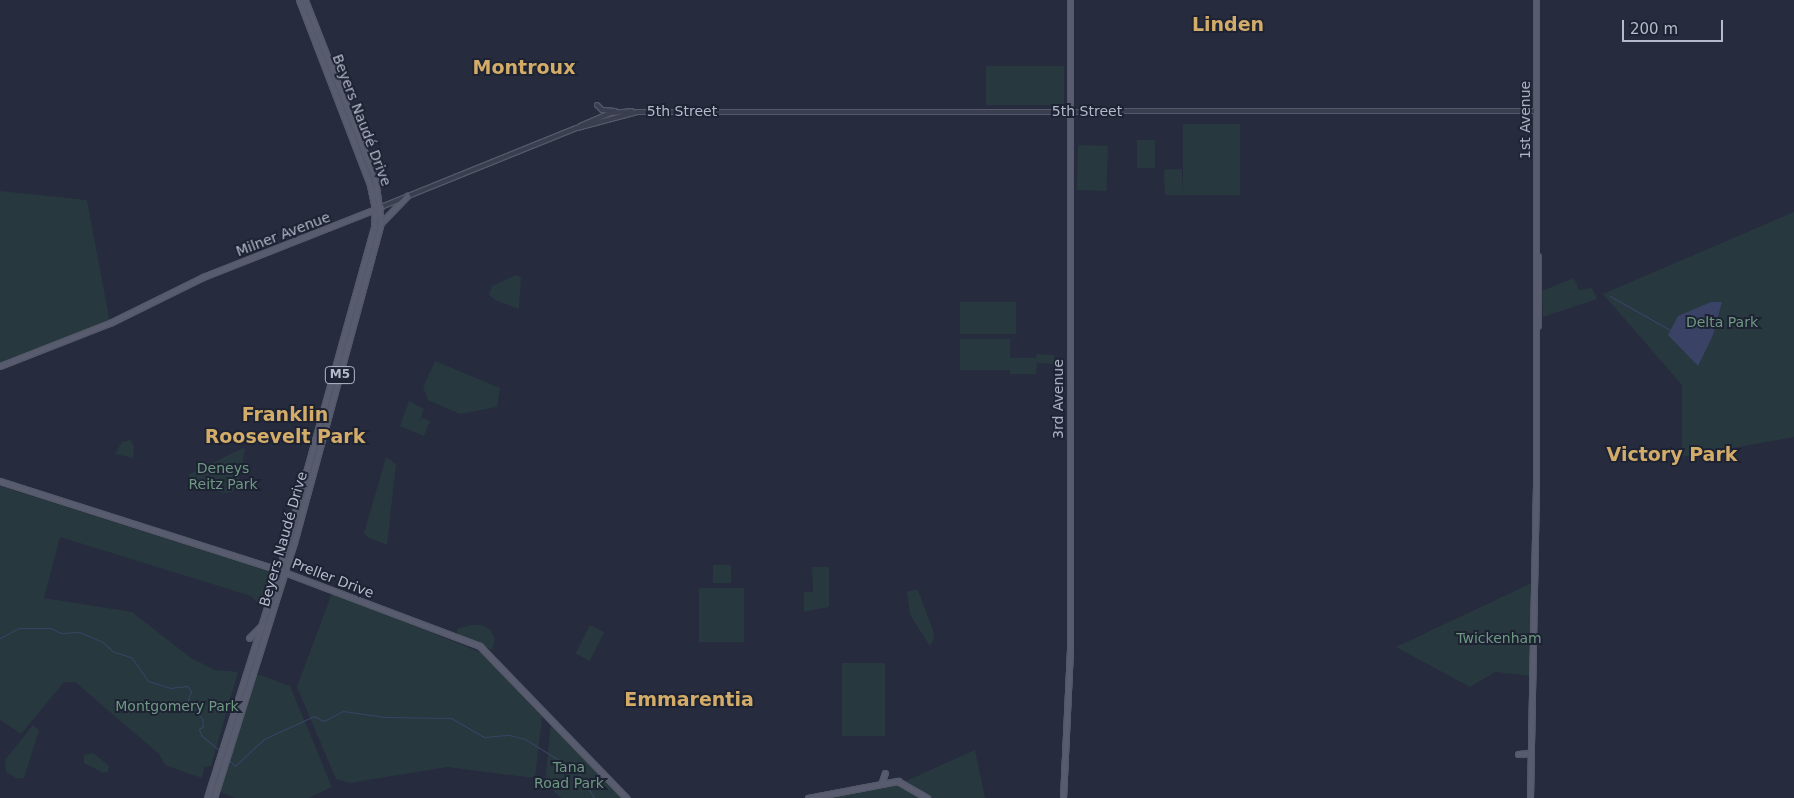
<!DOCTYPE html>
<html>
<head>
<meta charset="utf-8">
<style>
  body { margin:0 }
  #map { position:relative; width:1794px; height:798px; overflow:hidden; background:#262b3e; font-family:"DejaVu Sans",sans-serif }
  div>[style] { position:absolute }
  .green>* { inset:0; background:#28383f; transform-origin:0 0 }
  .water>* { inset:0; background:#3a4365 }
  .stream>* { height:1px; margin:-0.5px; padding:0 0.5px; transform-origin:0.5px; border-radius:0.5px; background:#3a4365 }
  .roads { filter:drop-shadow(1px 0 #545969) drop-shadow(-1px 0 #545969) drop-shadow(0 1px #545969) drop-shadow(0 -1px #545969) }
  .minor>* { height:4px; margin:-2px; padding:0 2px; transform-origin:2px; border-radius:2px; background:#3a3e4e }
  .major>* { height:4.5px; margin:-2.25px; padding:0 2.25px; transform-origin:2.25px; border-radius:2.25px; background:#585c6e }
  span { translate:-50% -50%; white-space:nowrap; text-align:center; line-height:1.15; -webkit-text-stroke:4px #1e2334; paint-order:stroke }
  .shield-label span { padding:1px 4px; background:#1e2334; border:1px solid; border-radius:4px; -webkit-text-stroke-width:0 }
  .shield-label { font-size:12px; color:#b6b9c9; font-weight:700 }
  .street-label { font-size:14px; color:#b6b9c9 }
  .park-label { font-size:14px; color:#6e9981 }
  .district-label { font-size:19px; color:#d2ac68; font-weight:700 }
  .scale { position:absolute; left:1622px; top:20px; width:101px; height:22px; box-sizing:border-box; border:2px solid #b6b9c9; border-top:0; padding-left:6px; font-size:15px; line-height:18px; white-space:nowrap; color:#b6b9c9; -webkit-text-stroke:4px #1e2334; paint-order:stroke }
</style>
</head>
<body>
<div id="map">
  <div class="green">
    <div style="left:986px;top:66px;width:78px;height:39px"></div>
    <div style="left:1183px;top:124px;width:57px;height:71px"></div>
    <div style="left:1137px;top:140px;width:18px;height:28px"></div>
    <div style="left:1078px;top:145px;width:30px;height:45px;rotate:2deg"></div>
    <div style="left:1182px;top:169px;width:26px;height:18px;rotate:88deg"></div>
    <div style="clip-path:polygon(0 191px,87px 200px,110px 323px,0 366px)"></div>
    <div style="clip-path:polygon(1794px 212px,1794px 437px,1682px 457px,1682px 385px,1603px 294px)"></div>
    <div style="clip-path:polygon(516px 275px,521px 277px,519px 309px,495px 300px,489px 294px,492px 286px)"></div>
    <div style="clip-path:polygon(1574px 278px,1579px 290px,1592px 288px,1597px 299px,1543px 317px,1542px 291px)"></div>
    <div style="left:960px;top:302px;width:56px;height:32px"></div>
    <div style="left:960px;top:339px;width:50px;height:31px"></div>
    <div style="clip-path:polygon(1037px 354px,1054px 355px,1054px 364px,1037px 363px,1036px 374px,1010px 374px,1010px 358px,1036px 358px)"></div>
    <div style="clip-path:polygon(435px 361px,500px 388px,497px 407px,460px 414px,428px 400px,423px 387px)"></div>
    <div style="clip-path:polygon(409px 401px,424px 409px,419px 423px,422px 418px,430px 421px,424px 436px,400px 426px)"></div>
    <div style="clip-path:polygon(130px 440px,134px 446px,133px 458px,115px 454px,122px 442px)"></div>
    <div style="clip-path:polygon(243px 448px,245px 449px,238px 485px,232px 492px,223px 493px,187px 480px,190px 474px)"></div>
    <div style="clip-path:polygon(386px 457px,396px 464px,387px 545px,367px 537px,364px 533px)"></div>
    <div style="clip-path:polygon(0 486px,277px 574px,265px 606px,260px 605px,251px 596px,60px 537px,44px 598px,132px 612px,191px 658px,215px 670px,238px 672px,211px 766px,204px 767px,202px 778px,165px 765px,159px 754px,75px 682px,64px 682px,21px 734px,0 720px)"></div>
    <div style="left:731px;top:565px;width:18px;height:18px;rotate:90deg"></div>
    <div style="clip-path:polygon(812px 567px,829px 567px,829px 607px,804px 612px,804px 592px,813px 592px)"></div>
    <div style="clip-path:polygon(1534px 582px,1532px 676px,1495px 672px,1470px 687px,1396px 647px)"></div>
    <div style="left:699px;top:588px;width:45px;height:54px"></div>
    <div style="clip-path:polygon(918px 590px,933px 630px,934px 639px,930px 646px,910px 615px,907px 591px)"></div>
    <div style="clip-path:polygon(332px 593px,482px 653px,542px 717px,535px 778px,447px 767px,349px 783px,336px 779px,297px 687px)"></div>
    <div style="clip-path:polygon(470px 625px,482px 625px,491px 630px,495px 639px,492px 650px,458px 634px,457px 629px)"></div>
    <div style="left:590px;top:625px;width:16px;height:32px;rotate:27deg"></div>
    <div style="left:842px;top:663px;width:43px;height:73px"></div>
    <div style="clip-path:polygon(257px 674px,290px 686px,332px 787px,308px 798px,236px 798px,220px 792px)"></div>
    <div style="clip-path:polygon(551px 722px,623px 798px,561px 798px,545px 783px)"></div>
    <div style="clip-path:polygon(33px 725px,39px 730px,24px 778px,16px 778px,6px 772px,5px 760px)"></div>
    <div style="clip-path:polygon(975px 750px,985px 798px,933px 798px,906px 781px)"></div>
    <div style="clip-path:polygon(93px 753px,109px 766px,108px 772px,103px 773px,84px 763px,84px 755px)"></div>
    <div style="clip-path:polygon(899px 784px,922px 798px,828px 798px)"></div>
  </div>
  <div class="water">
    <div style="clip-path:polygon(1711px 302px,1722px 302px,1713px 335px,1698px 366px,1668px 335px,1678px 316px)"></div>
  </div>
  <div class="stream">
    <div style="left:1610px;top:296px;width:69px;rotate:29.5deg"></div>
    <div style="left:0;top:638px;width:21px;rotate:-28deg"></div>
    <div style="left:19px;top:628px;width:31px"></div>
    <div style="left:50px;top:628px;width:12px;rotate:24deg"></div>
    <div style="left:61px;top:633px;width:18px;rotate:-3deg"></div>
    <div style="left:79px;top:632px;width:26px;rotate:23deg"></div>
    <div style="left:103px;top:642px;width:13px;rotate:45deg"></div>
    <div style="left:112px;top:651px;width:21px;rotate:19deg"></div>
    <div style="left:132px;top:658px;width:28px;rotate:55deg"></div>
    <div style="left:148px;top:681px;width:24px;rotate:17deg"></div>
    <div style="left:171px;top:688px;width:16px;rotate:-7deg"></div>
    <div style="left:187px;top:686px;width:6px;rotate:51deg"></div>
    <div style="left:191px;top:691px;width:13px;rotate:108deg"></div>
    <div style="left:187px;top:703px;width:21px;rotate:45deg"></div>
    <div style="left:202px;top:718px;width:8px;rotate:83deg"></div>
    <div style="left:203px;top:726px;width:5px;rotate:143deg"></div>
    <div style="left:199px;top:729px;width:6px;rotate:72deg"></div>
    <div style="left:201px;top:735px;width:25px;rotate:40deg"></div>
    <div style="left:228px;top:759px;width:10px;rotate:45deg"></div>
    <div style="left:235px;top:766px;width:40px;rotate:-43deg"></div>
    <div style="left:264px;top:739px;width:55px;rotate:-24.7deg"></div>
    <div style="left:314px;top:716px;width:11px;rotate:27deg"></div>
    <div style="left:324px;top:721px;width:21px;rotate:-28deg"></div>
    <div style="left:343px;top:711px;width:42px;rotate:8.1deg"></div>
    <div style="left:385px;top:717px;width:66px;rotate:0.9deg"></div>
    <div style="left:451px;top:718px;width:38px;rotate:30deg"></div>
    <div style="left:484px;top:737px;width:25px;rotate:-5deg"></div>
    <div style="left:509px;top:735px;width:16px;rotate:14deg"></div>
    <div style="left:525px;top:739px;width:62px;rotate:31.9deg"></div>
    <div style="left:578px;top:772px;width:31px;rotate:58deg"></div>
  </div>
  <div class="roads">
    <div class="minor">
      <div style="left:597px;top:105px;width:7px;rotate:45deg"></div>
      <div style="left:602px;top:110px;width:13px;rotate:4deg"></div>
      <div style="left:580px;top:126px;width:34px;rotate:-23deg"></div>
      <div style="left:611px;top:113px;width:21px;rotate:-5deg"></div>
      <div style="left:381px;top:207px;width:211px;rotate:-22deg"></div>
      <div style="left:577px;top:128px;width:62px;rotate:-14.9deg"></div>
      <div style="left:637px;top:112px;width:900px;rotate:-0.06deg"></div>
    </div>
    <div class="major">
      <div style="left:382px;top:222px;width:36px;rotate:-46deg"></div>
      <div style="left:1538px;top:256px;width:70px;rotate:90deg"></div>
      <div style="left:0;top:366px;width:118px;rotate:-21.4deg"></div>
      <div style="left:110px;top:323px;width:104px;rotate:-26.3deg"></div>
      <div style="left:203px;top:277px;width:191px;rotate:-21.5deg"></div>
      <div style="left:0;top:481px;width:293px;rotate:17.7deg"></div>
      <div style="left:279px;top:570px;width:215px;rotate:20.7deg"></div>
      <div style="left:480px;top:646px;width:211px;rotate:46deg"></div>
      <div style="left:249px;top:638px;width:17px;rotate:-45deg"></div>
      <div style="left:1518px;top:754px;width:13px;rotate:-4deg"></div>
      <div style="left:882px;top:782px;width:9px;rotate:-72deg"></div>
      <div style="left:207px;top:798px;width:239px;rotate:-72.5deg"></div>
      <div style="left:279px;top:570px;width:356px;rotate:-74.5deg"></div>
      <div style="left:374px;top:227px;width:18px;rotate:-87deg"></div>
      <div style="left:375px;top:209px;width:25px;rotate:-102deg"></div>
      <div style="left:370px;top:185px;width:198px;rotate:-111deg"></div>
      <div style="left:214px;top:798px;width:267px;rotate:-72.6deg"></div>
      <div style="left:294px;top:543px;width:332px;rotate:-74.8deg"></div>
      <div style="left:381px;top:223px;width:44px;rotate:-97.8deg"></div>
      <div style="left:375px;top:179px;width:192px;rotate:-111.4deg"></div>
      <div style="left:808px;top:798px;width:92px;rotate:-10.7deg"></div>
      <div style="left:898px;top:781px;width:34px;rotate:30deg"></div>
      <div style="left:1063px;top:798px;width:147px;rotate:-87.3deg"></div>
      <div style="left:1070px;top:651px;width:651px;rotate:-90deg"></div>
      <div style="left:1530px;top:798px;width:315px;rotate:-88.9deg"></div>
      <div style="left:1536px;top:483px;width:483px;rotate:-90deg"></div>
    </div>
  </div>
  <div class="shield-label">
    <span style="left:340px;top:375px">M5</span>
  </div>
  <div class="street-label">
    <span style="left:682px;top:111px">5th Street</span>
    <span style="left:1087px;top:111px">5th Street</span>
    <span style="left:362px;top:120px;rotate:69deg">Beyers Naudé Drive</span>
    <span style="left:1525px;top:120px;rotate:-90deg">1st Avenue</span>
    <span style="left:283px;top:234px;rotate:-21deg">Milner Avenue</span>
    <span style="left:1058px;top:399px;rotate:-90deg">3rd Avenue</span>
    <span style="left:283px;top:539px;rotate:-74deg">Beyers Naudé Drive</span>
    <span style="left:333px;top:578px;rotate:21deg">Preller Drive</span>
  </div>
  <div class="park-label">
    <span style="left:1722px;top:322px">Delta Park</span>
    <span style="left:223px;top:476px">Deneys<br>Reitz Park</span>
    <span style="left:1499px;top:638px">Twickenham</span>
    <span style="left:177px;top:706px">Montgomery Park</span>
    <span style="left:569px;top:775px">Tana<br>Road Park</span>
  </div>
  <div class="district-label">
    <span style="left:1228px;top:25px">Linden</span>
    <span style="left:524px;top:68px">Montroux</span>
    <span style="left:285px;top:426px">Franklin<br>Roosevelt Park</span>
    <span style="left:1672px;top:455px">Victory Park</span>
    <span style="left:689px;top:700px">Emmarentia</span>
  </div>
  <div class="scale">200 m</div>
</div>
</body>
</html>
